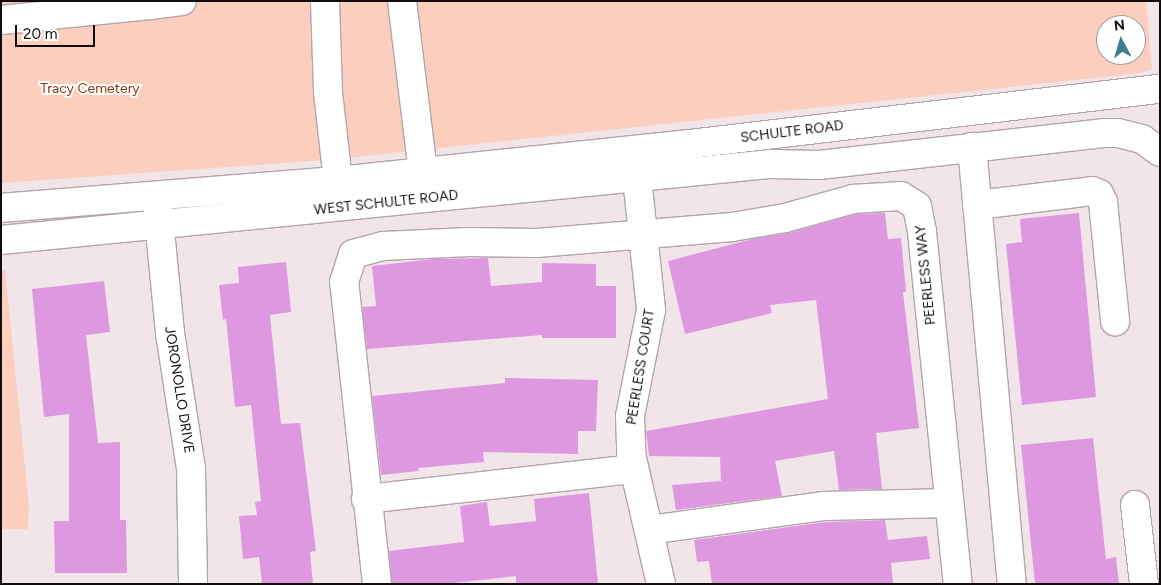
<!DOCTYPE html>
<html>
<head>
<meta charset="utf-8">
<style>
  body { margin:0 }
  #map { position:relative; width:1161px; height:585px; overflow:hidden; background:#f2e5ea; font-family:Figtree,sans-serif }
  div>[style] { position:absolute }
  .green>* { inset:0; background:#fccebd }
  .building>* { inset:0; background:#de98e0 }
  .roads { filter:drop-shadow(1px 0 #b1a5aa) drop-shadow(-1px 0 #b1a5aa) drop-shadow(0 1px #b1a5aa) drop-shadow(0 -1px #b1a5aa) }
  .minor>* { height:28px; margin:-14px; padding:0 14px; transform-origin:14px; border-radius:14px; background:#fff }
  .major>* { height:28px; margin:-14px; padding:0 14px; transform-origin:14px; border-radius:14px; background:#fff }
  span { translate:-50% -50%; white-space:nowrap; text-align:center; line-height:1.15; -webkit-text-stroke:4px #fff; paint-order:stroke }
  .park-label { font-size:14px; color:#89360e }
  .street-label { font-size:14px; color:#110d0f }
  .frame { position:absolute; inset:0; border:2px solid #110d0f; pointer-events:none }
  .north { position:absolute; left:1096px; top:15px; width:50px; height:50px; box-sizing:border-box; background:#fff; border:1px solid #a09e9f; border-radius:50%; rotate:354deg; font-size:14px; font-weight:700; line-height:20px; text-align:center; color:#110d0f }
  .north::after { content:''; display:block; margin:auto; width:18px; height:22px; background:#3f7c93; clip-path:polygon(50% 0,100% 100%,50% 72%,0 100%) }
  .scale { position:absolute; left:15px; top:25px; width:80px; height:22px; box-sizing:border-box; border:2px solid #110d0f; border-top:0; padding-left:6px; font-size:15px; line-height:18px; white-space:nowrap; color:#110d0f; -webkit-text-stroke:4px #fff; paint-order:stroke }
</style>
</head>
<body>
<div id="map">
  <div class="green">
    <div style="clip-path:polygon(evenodd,1px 1px,1146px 1px,1152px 69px,1141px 73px,327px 160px,1px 183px,1px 1px,1106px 25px,1136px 25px,1136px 55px,1106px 55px,1106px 25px)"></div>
    <div style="clip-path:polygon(1px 270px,5px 270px,29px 506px,28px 529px,1px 529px)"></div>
  </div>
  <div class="building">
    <div style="clip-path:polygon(885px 213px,888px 239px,901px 238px,906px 292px,903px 292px,919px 428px,876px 433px,882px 489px,839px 490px,834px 451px,775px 461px,782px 496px,676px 510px,672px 485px,721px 481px,720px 457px,649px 456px,646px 431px,828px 399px,816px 300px,770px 305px,772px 313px,685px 334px,668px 261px,752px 239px,789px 233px,856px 214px)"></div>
    <div style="clip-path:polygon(1079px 213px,1096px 397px,1022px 405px,1006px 244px,1022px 242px,1020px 219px)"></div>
    <div style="clip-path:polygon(488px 258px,491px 286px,542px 282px,542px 263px,596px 264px,596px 286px,616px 286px,616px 338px,542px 338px,542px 335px,367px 349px,362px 307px,376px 306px,372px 266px,433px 259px)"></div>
    <div style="clip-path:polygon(286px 262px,291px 312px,270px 315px,281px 424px,300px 423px,316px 551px,310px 552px,313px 584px,262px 584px,259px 557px,243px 559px,239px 516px,257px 515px,255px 502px,261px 501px,251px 405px,235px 407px,226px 319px,223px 320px,219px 285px,239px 283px,238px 267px)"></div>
    <div style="clip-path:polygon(104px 281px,110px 332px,86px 335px,98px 443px,120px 442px,120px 520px,126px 520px,127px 573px,55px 573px,54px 521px,69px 521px,69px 414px,44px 417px,32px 289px)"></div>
    <div style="clip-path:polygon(505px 378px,598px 380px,596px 431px,578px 431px,578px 454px,483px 452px,484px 462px,418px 468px,419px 471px,381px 475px,372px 396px,505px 383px)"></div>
    <div style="clip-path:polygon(1093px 438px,1106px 559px,1116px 557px,1119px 584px,1035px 584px,1021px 445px)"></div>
    <div style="clip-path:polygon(589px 493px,598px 584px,516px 584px,516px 576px,444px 584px,392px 584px,389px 551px,464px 542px,460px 506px,487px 502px,490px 526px,536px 521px,534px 499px)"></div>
    <div style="clip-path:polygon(885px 520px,888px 540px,927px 536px,930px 559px,891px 563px,893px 584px,712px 584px,709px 561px,697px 562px,694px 540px,825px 522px)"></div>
  </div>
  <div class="roads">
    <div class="minor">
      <div style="left:149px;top:1px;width:4px;rotate:76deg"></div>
      <div style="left:150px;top:5px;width:32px;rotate:-7deg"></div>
      <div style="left:325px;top:1px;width:91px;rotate:88.1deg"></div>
      <div style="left:328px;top:92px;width:90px;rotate:83.6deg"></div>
      <div style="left:402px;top:1px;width:172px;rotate:83deg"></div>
      <div style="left:1px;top:20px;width:150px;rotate:-5.7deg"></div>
      <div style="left:972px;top:147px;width:439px;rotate:84.8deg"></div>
      <div style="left:637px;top:178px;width:133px;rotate:83.9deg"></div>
      <div style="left:651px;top:310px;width:108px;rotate:101.2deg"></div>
      <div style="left:630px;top:416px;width:38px;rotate:88deg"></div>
      <div style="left:631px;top:454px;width:133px;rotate:77deg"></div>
      <div style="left:157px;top:200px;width:134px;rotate:84.4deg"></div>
      <div style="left:170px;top:333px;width:137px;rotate:81.2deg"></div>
      <div style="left:191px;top:468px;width:116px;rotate:89deg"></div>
      <div style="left:977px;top:205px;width:116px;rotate:-6.9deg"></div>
      <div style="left:1092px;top:191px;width:8px;rotate:23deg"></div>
      <div style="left:1099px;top:194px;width:9px;rotate:63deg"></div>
      <div style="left:1103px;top:202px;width:120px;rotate:84.2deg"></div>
      <div style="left:366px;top:499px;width:269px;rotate:-6.4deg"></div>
      <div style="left:1135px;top:505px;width:80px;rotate:83.5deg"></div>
      <div style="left:649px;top:530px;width:177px;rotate:-7.8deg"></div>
      <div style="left:824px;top:506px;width:125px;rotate:-1.4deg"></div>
      <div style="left:377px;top:584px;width:304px;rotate:-96.2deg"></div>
      <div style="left:344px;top:282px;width:29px;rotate:-72deg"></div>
      <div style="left:353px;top:254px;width:31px;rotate:-15deg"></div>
      <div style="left:383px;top:246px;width:86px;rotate:-2.7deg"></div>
      <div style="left:469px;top:242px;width:68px;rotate:0.8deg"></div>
      <div style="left:537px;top:243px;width:196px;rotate:-4.7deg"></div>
      <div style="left:732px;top:227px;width:54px;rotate:-9.6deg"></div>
      <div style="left:785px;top:218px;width:71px;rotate:-15.6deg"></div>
      <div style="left:853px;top:199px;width:48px;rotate:-3.6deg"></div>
      <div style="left:901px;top:196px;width:19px;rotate:32deg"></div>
      <div style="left:917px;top:206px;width:26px;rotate:79deg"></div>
      <div style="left:922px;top:232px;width:354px;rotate:84.2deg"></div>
    </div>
    <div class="major">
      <div style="left:1px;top:208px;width:338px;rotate:-4.6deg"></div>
      <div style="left:338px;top:181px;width:345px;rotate:-6deg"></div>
      <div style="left:681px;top:145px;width:482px;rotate:-6.7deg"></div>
      <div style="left:1px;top:240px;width:774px;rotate:-5.64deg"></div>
      <div style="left:771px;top:164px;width:48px;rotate:1.2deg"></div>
      <div style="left:819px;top:165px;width:286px;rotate:-6.4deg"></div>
      <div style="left:1103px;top:133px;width:15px"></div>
      <div style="left:1118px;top:133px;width:25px;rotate:14deg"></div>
      <div style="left:1142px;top:139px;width:22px;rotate:36deg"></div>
    </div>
  </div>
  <div class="park-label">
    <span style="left:90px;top:89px">Tracy Cemetery</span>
  </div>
  <div class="street-label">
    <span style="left:792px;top:132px;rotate:-7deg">SCHULTE ROAD</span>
    <span style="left:386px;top:203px;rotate:-6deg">WEST SCHULTE ROAD</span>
    <span style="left:926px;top:275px;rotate:-96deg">PEERLESS WAY</span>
    <span style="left:641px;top:367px;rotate:-81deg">PEERLESS COURT</span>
    <span style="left:179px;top:390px;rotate:81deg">JORONOLLO DRIVE</span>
  </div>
  <div class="frame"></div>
  <div class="north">N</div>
  <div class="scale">20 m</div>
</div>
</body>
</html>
